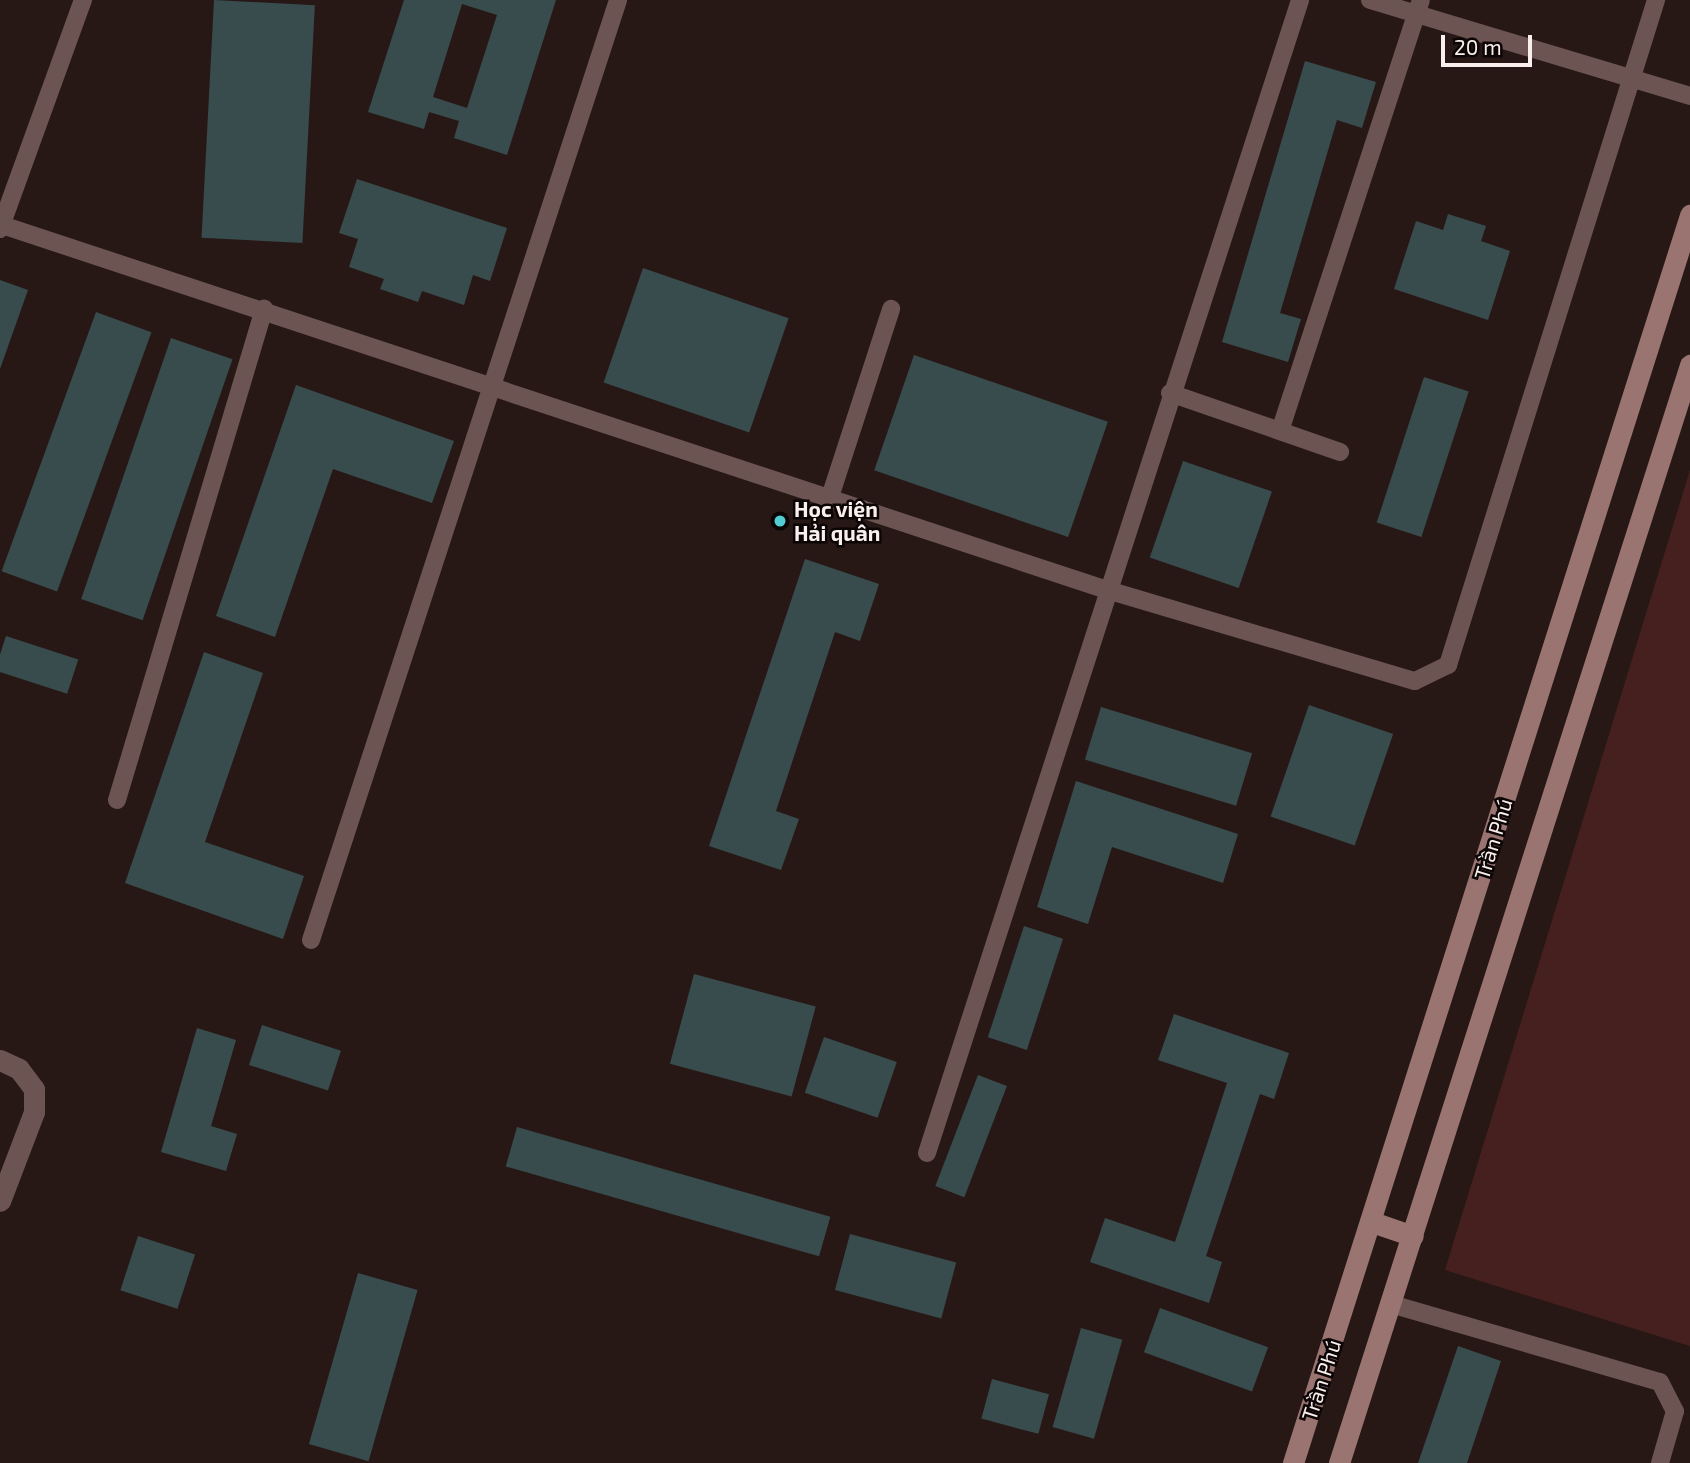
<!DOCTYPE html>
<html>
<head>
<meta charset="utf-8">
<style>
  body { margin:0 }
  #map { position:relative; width:1690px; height:1463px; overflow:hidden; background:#271816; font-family:"Exo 2",sans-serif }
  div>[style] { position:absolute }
  .green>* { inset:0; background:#46201e }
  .building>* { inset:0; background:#384c4d; transform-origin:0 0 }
  .lane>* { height:18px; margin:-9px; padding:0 9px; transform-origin:9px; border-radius:9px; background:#6c5452 }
  .street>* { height:21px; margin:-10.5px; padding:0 10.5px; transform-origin:10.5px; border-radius:10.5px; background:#6c5452 }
  .secondary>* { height:21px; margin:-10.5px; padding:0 10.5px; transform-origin:10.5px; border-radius:10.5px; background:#9a7470 }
  .dots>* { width:19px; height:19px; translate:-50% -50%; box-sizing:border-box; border:4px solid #0b0505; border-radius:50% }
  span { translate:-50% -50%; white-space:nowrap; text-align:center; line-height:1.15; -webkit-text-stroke:5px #0b0505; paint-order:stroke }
  .poi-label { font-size:21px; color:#fbefee; font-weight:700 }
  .left { translate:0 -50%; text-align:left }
  .street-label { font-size:21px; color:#fbefee }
  .scale { position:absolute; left:1441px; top:35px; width:91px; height:32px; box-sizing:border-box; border:4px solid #fbefee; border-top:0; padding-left:9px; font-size:21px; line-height:24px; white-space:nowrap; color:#fbefee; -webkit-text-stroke:5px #0b0505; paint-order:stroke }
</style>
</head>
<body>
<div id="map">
  <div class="green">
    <div style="clip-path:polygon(1690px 470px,1690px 1346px,1445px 1270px)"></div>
  </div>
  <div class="building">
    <div style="left:214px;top:0;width:101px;height:238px;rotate:3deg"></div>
    <div style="clip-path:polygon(evenodd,404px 0,556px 0,507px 155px,454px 138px,459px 121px,429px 112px,424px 129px,368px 112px,404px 0,462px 4px,497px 15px,467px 108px,433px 97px,462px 4px)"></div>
    <div style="clip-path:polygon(1305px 61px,1376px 82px,1362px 128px,1337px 120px,1280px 313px,1301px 319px,1288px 362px,1222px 342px)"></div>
    <div style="clip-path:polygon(357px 179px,507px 228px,490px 281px,473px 275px,464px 305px,422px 291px,418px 302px,380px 289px,384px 279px,349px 267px,358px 239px,339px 233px)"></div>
    <div style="clip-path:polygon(1448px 214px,1486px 226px,1481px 241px,1510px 251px,1488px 320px,1394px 289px,1416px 221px,1443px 230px)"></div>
    <div style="left:643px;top:268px;width:154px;height:121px;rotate:19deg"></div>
    <div style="clip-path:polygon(0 280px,28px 290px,0 369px)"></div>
    <div style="left:96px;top:312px;width:59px;height:276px;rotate:20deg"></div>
    <div style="left:171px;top:338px;width:65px;height:276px;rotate:19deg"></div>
    <div style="left:914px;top:355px;width:205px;height:122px;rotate:19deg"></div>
    <div style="left:1424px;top:377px;width:47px;height:153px;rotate:18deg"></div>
    <div style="clip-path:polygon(296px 385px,454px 441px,432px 503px,333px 469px,275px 637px,216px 616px)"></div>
    <div style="left:1183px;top:461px;width:94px;height:102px;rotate:19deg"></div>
    <div style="clip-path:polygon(805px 559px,879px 584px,860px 641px,835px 632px,776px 811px,799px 819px,781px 870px,709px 846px)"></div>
    <div style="left:6px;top:636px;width:76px;height:36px;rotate:18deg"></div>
    <div style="clip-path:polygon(204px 652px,263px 673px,205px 842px,304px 876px,283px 939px,125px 883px)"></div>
    <div style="left:1309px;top:705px;width:89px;height:118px;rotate:19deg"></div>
    <div style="left:1101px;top:707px;width:158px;height:55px;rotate:17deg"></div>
    <div style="clip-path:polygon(1076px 781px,1238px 834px,1223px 883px,1112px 847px,1088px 924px,1037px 907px)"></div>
    <div style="left:1024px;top:926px;width:41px;height:117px;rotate:18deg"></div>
    <div style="left:694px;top:974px;width:126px;height:93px;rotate:15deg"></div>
    <div style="clip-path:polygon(1174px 1014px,1289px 1053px,1274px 1099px,1260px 1094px,1206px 1256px,1222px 1262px,1209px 1303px,1090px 1262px,1105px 1218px,1175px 1242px,1227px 1083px,1158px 1060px)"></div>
    <div style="left:262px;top:1025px;width:83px;height:42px;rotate:18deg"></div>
    <div style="clip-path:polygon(197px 1028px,236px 1040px,211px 1126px,237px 1134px,226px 1171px,161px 1152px)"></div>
    <div style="left:824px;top:1037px;width:77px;height:59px;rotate:19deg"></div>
    <div style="left:978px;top:1075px;width:31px;height:119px;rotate:21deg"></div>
    <div style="left:517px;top:1127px;width:326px;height:41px;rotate:16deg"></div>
    <div style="left:850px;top:1234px;width:110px;height:58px;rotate:15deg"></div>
    <div style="left:138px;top:1236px;width:60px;height:57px;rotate:18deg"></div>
    <div style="left:358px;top:1273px;width:62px;height:178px;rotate:16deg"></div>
    <div style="left:1160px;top:1308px;width:115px;height:47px;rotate:20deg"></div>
    <div style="left:1081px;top:1328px;width:43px;height:103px;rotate:16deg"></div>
    <div style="clip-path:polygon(1458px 1346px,1501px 1361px,1467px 1463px,1418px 1463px)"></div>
    <div style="left:992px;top:1379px;width:59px;height:41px;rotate:15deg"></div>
  </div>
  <div class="lane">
    <div style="left:1370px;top:0;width:334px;rotate:16.7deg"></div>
    <div style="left:2px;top:225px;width:1161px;rotate:18.28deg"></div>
    <div style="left:1104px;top:589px;width:324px;rotate:16.5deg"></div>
    <div style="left:1415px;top:681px;width:37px;rotate:-26deg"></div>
    <div style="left:1448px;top:665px;width:697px;rotate:-72.63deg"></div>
    <div style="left:0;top:229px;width:244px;rotate:-70.1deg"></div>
    <div style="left:1170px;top:393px;width:180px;rotate:19.1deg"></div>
    <div style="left:1280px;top:431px;width:453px;rotate:-71.9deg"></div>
    <div style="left:830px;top:497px;width:198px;rotate:-72deg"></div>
    <div style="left:117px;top:800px;width:513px;rotate:-73.33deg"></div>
    <div style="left:311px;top:940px;width:989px;rotate:-71.91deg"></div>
    <div style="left:927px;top:1153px;width:1212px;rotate:-72.07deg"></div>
    <div style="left:1391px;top:1304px;width:280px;rotate:16.2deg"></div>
    <div style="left:1660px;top:1382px;width:33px;rotate:63deg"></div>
    <div style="left:1675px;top:1411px;width:54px;rotate:106.1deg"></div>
  </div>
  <div class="street">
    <div style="left:0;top:1060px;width:21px;rotate:25deg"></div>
    <div style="left:19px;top:1069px;width:25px;rotate:53deg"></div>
    <div style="left:34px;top:1089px;width:23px;rotate:90deg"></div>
    <div style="left:34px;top:1112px;width:95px;rotate:110.9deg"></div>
  </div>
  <div class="secondary">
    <div style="left:1372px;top:1222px;width:43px;rotate:18.9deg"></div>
    <div style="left:1293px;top:1463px;width:1310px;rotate:-72.35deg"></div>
    <div style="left:1339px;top:1463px;width:1153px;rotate:-72.27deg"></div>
  </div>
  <div class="dots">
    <div style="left:780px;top:521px;background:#51ccd1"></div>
  </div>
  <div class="poi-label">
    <span class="left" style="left:794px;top:521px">Học viện<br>Hải quân</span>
  </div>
  <div class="street-label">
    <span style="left:1493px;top:839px;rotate:-73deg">Trần Phú</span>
    <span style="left:1321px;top:1380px;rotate:-72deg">Trần Phú</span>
  </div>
  <div class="scale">20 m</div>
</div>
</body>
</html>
